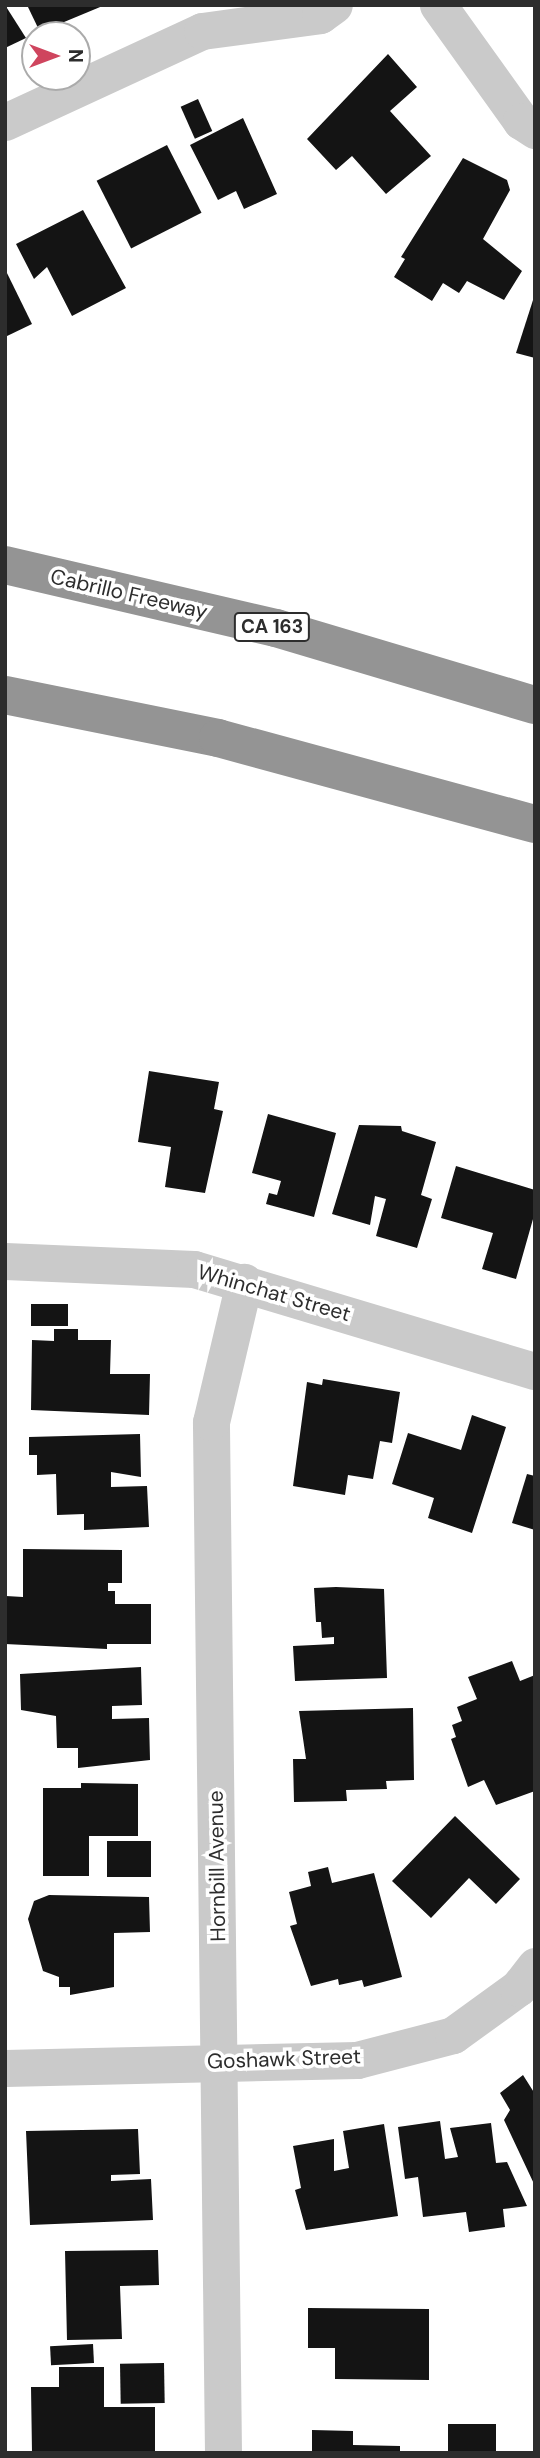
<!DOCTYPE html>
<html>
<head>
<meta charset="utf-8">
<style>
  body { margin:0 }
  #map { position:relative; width:540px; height:2458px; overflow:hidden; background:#fff; font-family:"DM Sans",sans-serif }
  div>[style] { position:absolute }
  .building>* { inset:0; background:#141414; transform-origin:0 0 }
  .street>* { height:37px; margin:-18.5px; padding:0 18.5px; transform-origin:18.5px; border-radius:18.5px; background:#cacaca }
  .highway>* { height:38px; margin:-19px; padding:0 19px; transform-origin:19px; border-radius:19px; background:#949494 }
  span { translate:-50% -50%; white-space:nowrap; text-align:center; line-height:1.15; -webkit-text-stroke:7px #fff; paint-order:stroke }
  .shield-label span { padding:2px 5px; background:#fff; border:2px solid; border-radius:5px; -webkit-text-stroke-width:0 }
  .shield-label { font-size:19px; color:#2d2d2d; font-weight:700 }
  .street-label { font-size:21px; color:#2d2d2d }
  .frame { position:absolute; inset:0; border:7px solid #2d2d2d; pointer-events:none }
  .north { position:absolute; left:21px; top:21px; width:70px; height:70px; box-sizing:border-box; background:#fff; border:2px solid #ababab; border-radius:50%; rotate:90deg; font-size:19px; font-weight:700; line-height:28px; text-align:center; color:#2d2d2d }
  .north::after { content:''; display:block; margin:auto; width:24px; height:32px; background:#cf455e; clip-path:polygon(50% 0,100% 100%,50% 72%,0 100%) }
</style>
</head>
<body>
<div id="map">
  <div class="building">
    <div style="clip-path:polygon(5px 5px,26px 38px,5px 48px)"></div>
    <div style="clip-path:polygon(27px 5px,105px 5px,40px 32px)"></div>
    <div style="clip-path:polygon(388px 54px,417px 87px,390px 111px,431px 156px,386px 194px,352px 156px,336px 170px,307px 139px)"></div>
    <div style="left:198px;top:99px;width:35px;height:19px;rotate:66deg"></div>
    <div style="clip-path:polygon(243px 118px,277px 194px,244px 209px,236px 191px,218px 200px,190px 145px)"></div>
    <div style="left:167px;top:145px;width:76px;height:79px;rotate:63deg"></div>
    <div style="clip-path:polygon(463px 158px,507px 180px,510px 190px,483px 239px,522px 271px,504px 300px,467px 281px,459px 293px,443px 283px,432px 301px,394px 277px,405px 259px,401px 257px)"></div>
    <div style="clip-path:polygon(83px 210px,126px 288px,72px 316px,47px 267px,34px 279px,16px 244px)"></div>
    <div style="clip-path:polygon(5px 269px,32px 324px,5px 337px)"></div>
    <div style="clip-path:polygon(534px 297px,535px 297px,535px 358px,516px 353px)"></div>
    <div style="clip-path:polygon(149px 1071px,219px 1082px,214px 1109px,223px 1111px,205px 1193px,165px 1187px,171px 1147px,138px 1142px)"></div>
    <div style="clip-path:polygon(268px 1114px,336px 1133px,314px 1217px,266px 1204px,269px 1193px,277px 1195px,281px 1181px,252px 1173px)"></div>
    <div style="clip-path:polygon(359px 1125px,401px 1126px,402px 1131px,436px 1142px,421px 1195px,432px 1199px,417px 1248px,376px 1236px,386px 1199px,375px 1196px,370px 1225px,332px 1214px)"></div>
    <div style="clip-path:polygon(456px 1166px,535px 1190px,535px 1212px,516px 1279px,482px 1269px,493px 1233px,441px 1218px)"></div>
    <div style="left:31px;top:1304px;width:37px;height:22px"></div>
    <div style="clip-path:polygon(54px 1329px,78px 1329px,78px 1340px,111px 1340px,110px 1374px,150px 1374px,149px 1415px,31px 1410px,32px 1340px,54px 1341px)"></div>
    <div style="clip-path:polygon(323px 1379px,400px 1392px,392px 1443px,380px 1441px,373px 1479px,348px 1475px,345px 1495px,293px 1486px,307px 1382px,322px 1385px)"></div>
    <div style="clip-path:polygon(472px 1415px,506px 1427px,472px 1533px,428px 1518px,434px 1498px,392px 1484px,408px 1433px,461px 1450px)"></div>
    <div style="clip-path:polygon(140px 1434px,141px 1477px,111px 1472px,111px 1487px,147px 1486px,149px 1527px,84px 1530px,84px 1514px,57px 1515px,56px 1474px,37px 1475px,37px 1455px,29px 1455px,29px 1437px)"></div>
    <div style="clip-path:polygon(527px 1474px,535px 1476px,535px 1530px,512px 1523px)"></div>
    <div style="clip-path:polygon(23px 1549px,122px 1550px,122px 1583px,108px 1583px,108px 1591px,115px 1591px,115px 1604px,151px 1604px,151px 1644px,107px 1644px,107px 1649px,5px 1644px,6px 1596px,23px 1597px)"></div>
    <div style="clip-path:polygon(336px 1587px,384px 1589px,387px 1678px,295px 1681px,293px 1646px,334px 1644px,334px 1637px,322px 1638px,321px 1622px,316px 1622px,314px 1588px)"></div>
    <div style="clip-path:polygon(512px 1661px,520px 1681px,535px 1675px,535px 1791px,496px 1805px,484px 1780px,468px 1787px,451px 1739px,456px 1737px,452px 1725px,462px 1721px,457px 1707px,477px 1699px,468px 1677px)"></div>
    <div style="clip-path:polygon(141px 1667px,142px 1705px,112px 1706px,112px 1719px,149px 1718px,150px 1760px,78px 1768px,78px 1748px,57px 1748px,56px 1716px,21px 1710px,20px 1674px)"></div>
    <div style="clip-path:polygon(413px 1708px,414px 1780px,386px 1781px,387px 1789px,346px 1790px,347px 1801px,294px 1802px,293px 1759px,306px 1759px,299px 1711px)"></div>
    <div style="clip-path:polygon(81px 1783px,138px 1784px,138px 1836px,89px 1836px,89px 1876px,43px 1876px,43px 1788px,81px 1788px)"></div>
    <div style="clip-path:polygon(455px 1816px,520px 1879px,496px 1904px,469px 1878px,431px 1918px,392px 1881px)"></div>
    <div style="left:107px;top:1841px;width:44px;height:36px"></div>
    <div style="clip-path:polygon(328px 1867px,332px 1883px,374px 1873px,402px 1977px,364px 1987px,362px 1980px,339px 1985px,338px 1979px,311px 1986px,290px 1926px,297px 1924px,289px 1892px,311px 1886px,308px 1872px)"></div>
    <div style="clip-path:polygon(49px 1895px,149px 1897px,150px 1932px,114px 1933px,114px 1987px,70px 1995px,70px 1987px,59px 1987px,59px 1977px,43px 1971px,28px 1919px,34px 1901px)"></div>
    <div style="clip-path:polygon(523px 2075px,535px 2094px,535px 2186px,504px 2120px,510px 2110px,500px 2093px)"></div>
    <div style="clip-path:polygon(440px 2121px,445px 2159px,458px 2157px,450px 2128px,491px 2123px,496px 2163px,507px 2162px,527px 2206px,503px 2209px,505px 2227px,469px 2232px,466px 2212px,423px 2217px,418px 2177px,405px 2179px,398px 2127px)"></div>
    <div style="clip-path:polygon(384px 2124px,398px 2216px,306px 2230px,295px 2190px,301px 2188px,293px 2146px,334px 2139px,334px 2171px,349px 2168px,343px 2131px)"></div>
    <div style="clip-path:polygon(138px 2129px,140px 2174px,111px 2175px,111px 2181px,151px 2179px,153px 2220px,30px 2225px,26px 2131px)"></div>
    <div style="clip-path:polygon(158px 2250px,159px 2285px,120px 2286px,122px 2339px,67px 2340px,65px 2251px)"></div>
    <div style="clip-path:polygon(308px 2308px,429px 2309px,429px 2380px,335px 2379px,335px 2348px,308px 2348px)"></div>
    <div style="left:93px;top:2344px;width:19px;height:43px;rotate:87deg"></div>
    <div style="left:164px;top:2363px;width:40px;height:44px;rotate:89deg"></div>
    <div style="clip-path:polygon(59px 2367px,104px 2367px,104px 2407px,155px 2407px,155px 2453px,32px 2453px,31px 2387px,59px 2387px)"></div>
    <div style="left:448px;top:2424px;width:48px;height:29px"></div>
    <div style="clip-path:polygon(312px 2430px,353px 2431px,353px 2445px,400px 2446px,400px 2453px,312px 2453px)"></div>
  </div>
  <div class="street">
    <div style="left:438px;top:5px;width:143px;rotate:54.4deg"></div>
    <div style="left:521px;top:121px;width:17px;rotate:33deg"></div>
    <div style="left:5px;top:122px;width:217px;rotate:-24.8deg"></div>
    <div style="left:202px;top:31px;width:119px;rotate:-7.7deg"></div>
    <div style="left:320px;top:15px;width:17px;rotate:-36deg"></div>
    <div style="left:5px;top:1261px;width:189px;rotate:2.4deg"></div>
    <div style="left:194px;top:1269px;width:356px;rotate:16.7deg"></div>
    <div style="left:5px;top:2068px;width:352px;rotate:-1.3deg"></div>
    <div style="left:357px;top:2060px;width:99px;rotate:-14.6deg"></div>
    <div style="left:453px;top:2035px;width:80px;rotate:-35.9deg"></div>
    <div style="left:518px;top:1988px;width:28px;rotate:-52deg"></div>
    <div style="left:223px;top:2453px;width:1031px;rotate:-90.67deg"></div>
    <div style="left:211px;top:1422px;width:144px;rotate:-76.7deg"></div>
  </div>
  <div class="highway">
    <div style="left:5px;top:565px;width:278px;rotate:13.1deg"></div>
    <div style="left:276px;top:628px;width:270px;rotate:16.6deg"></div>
    <div style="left:5px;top:695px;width:217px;rotate:11.4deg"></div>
    <div style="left:218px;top:738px;width:328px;rotate:15.2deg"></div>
  </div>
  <div class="shield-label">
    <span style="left:272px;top:627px">CA 163</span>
  </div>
  <div class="street-label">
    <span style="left:129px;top:594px;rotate:13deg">Cabrillo Freeway</span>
    <span style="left:274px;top:1293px;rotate:16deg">Whinchat Street</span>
    <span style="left:217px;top:1866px;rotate:-91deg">Hornbill Avenue</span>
    <span style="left:284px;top:2059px;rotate:-2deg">Goshawk Street</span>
  </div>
  <div class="frame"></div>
  <div class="north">N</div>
</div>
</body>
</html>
